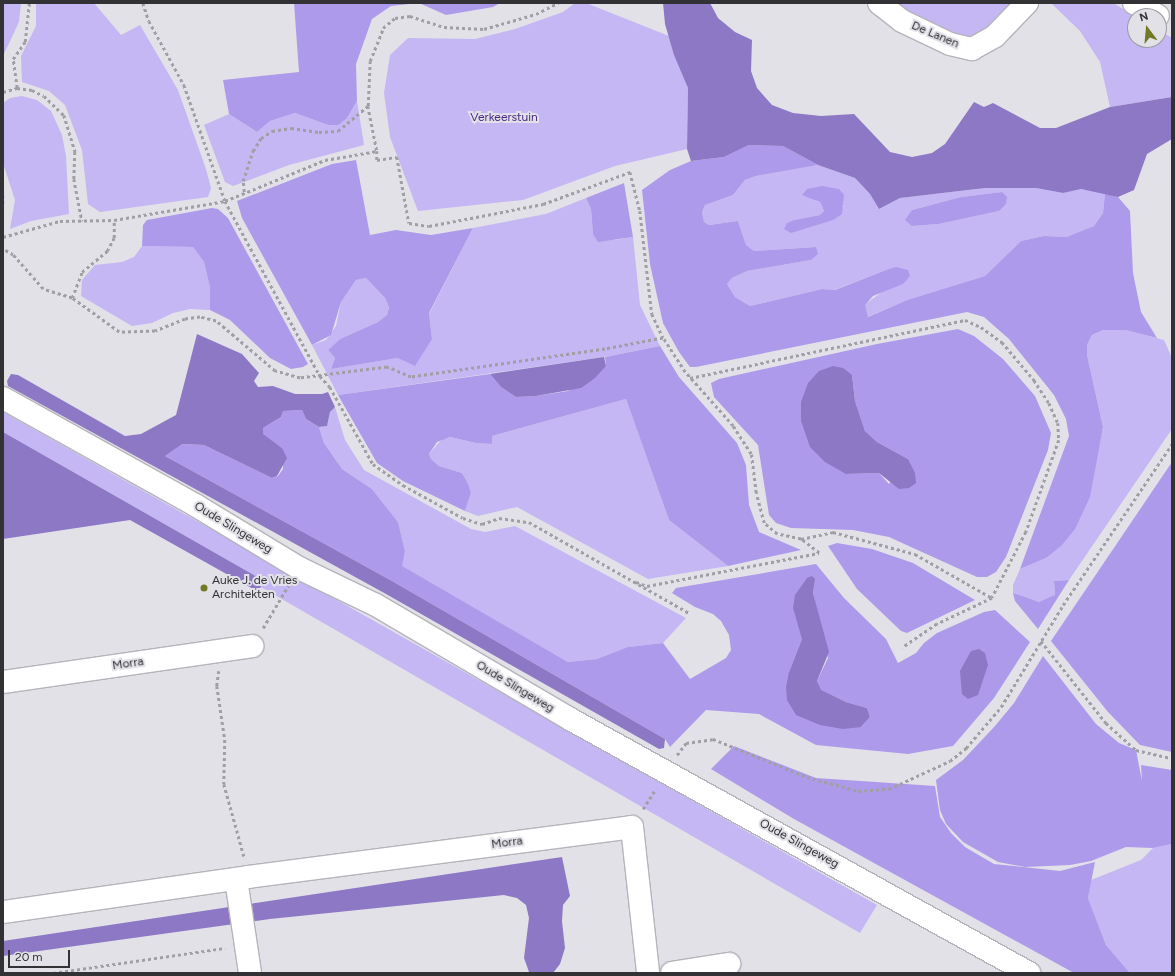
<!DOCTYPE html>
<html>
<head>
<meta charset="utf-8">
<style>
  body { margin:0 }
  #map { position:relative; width:1175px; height:976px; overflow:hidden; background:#e2e1e8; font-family:Figtree,sans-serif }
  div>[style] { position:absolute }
  .green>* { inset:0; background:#c4b7f4 }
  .forest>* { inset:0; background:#ae9aeb }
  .water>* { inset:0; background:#8c78c5 }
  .path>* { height:2.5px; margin-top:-1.25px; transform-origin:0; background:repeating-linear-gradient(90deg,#9f9fa4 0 3px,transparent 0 6px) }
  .roads { filter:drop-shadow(1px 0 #b5b4ba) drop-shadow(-1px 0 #b5b4ba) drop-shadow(0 1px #b5b4ba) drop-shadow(0 -1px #b5b4ba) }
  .minor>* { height:22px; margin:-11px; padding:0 11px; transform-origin:11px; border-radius:11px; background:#fff }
  .dots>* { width:11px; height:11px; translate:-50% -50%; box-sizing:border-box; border:2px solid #e2e1e8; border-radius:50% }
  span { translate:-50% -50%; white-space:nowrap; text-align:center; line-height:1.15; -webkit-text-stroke:4px #e2e1e8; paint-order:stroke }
  .street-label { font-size:12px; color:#323234 }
  .park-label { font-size:12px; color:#482783 }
  .poi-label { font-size:12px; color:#323234 }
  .left { translate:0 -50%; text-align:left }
  .frame { position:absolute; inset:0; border:4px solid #323234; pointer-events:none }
  .north { position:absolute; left:1127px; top:8px; width:40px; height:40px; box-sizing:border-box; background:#e2e1e8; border:1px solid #9c9ba0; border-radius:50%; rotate:344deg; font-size:11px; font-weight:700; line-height:16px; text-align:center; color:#323234 }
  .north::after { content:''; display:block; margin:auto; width:14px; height:18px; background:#717924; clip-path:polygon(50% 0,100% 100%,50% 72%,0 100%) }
  .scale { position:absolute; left:8px; top:950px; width:62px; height:18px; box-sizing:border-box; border:2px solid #323234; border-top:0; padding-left:5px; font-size:12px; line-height:14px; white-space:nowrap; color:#323234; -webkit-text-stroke:3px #e2e1e8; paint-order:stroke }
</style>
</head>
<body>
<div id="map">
  <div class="green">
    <div style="clip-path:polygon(3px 3px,21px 3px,19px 22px,3px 56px)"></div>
    <div style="clip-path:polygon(36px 3px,94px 3px,121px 35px,140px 25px,178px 90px,206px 169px,211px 188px,208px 197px,100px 212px,88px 204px,82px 150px,65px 105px,49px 91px,22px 82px,21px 56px,36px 26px)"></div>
    <div style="clip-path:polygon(575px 3px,586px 3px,669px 36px,688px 88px,687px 149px,615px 166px,523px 200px,418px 211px,390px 137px,384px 93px,390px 55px,408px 38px,475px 39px,515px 29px,563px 12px)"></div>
    <div style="clip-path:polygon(888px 3px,1016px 3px,985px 31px,970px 39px,952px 38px)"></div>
    <div style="clip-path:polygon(1051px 3px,1113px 3px,1135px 16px,1135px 40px,1159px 40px,1159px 30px,1172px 38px,1172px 97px,1110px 107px,1100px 62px,1080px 31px)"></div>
    <div style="clip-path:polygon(22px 96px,37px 100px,51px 111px,62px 135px,66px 156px,69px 214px,31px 221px,10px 229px,15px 200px,3px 163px,3px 103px,10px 98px)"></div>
    <div style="clip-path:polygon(357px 101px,364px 145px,289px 165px,233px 186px,225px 182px,204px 125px,229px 114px,257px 132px,270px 121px,295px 113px,328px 125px,347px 118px)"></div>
    <div style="clip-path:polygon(evenodd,818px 165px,855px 178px,870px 194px,879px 209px,900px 198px,985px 188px,1036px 188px,1063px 193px,1080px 189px,1105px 193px,1103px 213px,1094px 226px,1078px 234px,1067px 237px,1044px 236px,1021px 241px,985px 276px,907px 300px,867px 317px,864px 305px,882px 292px,886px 270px,834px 290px,822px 289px,750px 306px,735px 297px,727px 284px,732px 278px,747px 271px,811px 260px,816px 247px,754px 251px,746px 245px,738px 221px,709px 225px,704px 222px,702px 212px,705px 205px,733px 195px,745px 180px,756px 176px,818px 165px,1002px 192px,999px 211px,939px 224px,912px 226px,912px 210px,961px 197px,1002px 192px,818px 165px,811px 200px,845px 206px,785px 229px,794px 220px,820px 215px,824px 211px,820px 202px,811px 200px)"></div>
    <div style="clip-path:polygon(586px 198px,591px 209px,593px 234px,615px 240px,633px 237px,640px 305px,660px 346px,604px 357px,338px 395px,312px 345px,326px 340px,336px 326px,341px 302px,356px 280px,366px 278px,385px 298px,389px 307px,387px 315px,378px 322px,340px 339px,328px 350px,335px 358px,331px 369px,398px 358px,432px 339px,429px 314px,473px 228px,546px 214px)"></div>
    <div style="clip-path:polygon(142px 246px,193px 247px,204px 262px,210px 288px,210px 310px,190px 309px,173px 313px,152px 323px,132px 326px,81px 296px,82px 280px,95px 265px,122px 262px,134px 257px)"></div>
    <div style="clip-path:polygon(1103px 330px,1125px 330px,1164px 340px,1172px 358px,1172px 429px,1069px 580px,1054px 581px,1055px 595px,1050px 599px,1039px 602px,1025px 598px,1013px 593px,1013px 585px,1020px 569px,1046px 558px,1098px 451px,1103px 427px,1087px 355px,1087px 345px,1092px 335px)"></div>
    <div style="clip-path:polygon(626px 399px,669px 520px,728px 566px,648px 579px,517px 507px,478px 516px,465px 511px,471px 493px,462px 473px,439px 466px,431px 459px,429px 454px,442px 439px,450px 437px,476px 443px,492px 444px,492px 436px)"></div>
    <div style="clip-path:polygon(335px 407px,345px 440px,364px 470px,471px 529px,485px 532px,515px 526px,686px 618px,663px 643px,629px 647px,597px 659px,568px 662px,401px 566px,405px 551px,398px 522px,372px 489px,342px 469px,324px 443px,319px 427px,327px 426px,330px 412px)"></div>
    <div style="clip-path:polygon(3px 412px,291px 574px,877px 905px,860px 933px,261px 587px,261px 579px,3px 432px)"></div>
    <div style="clip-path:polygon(1172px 844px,1172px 973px,1130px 973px,1106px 945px,1088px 898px,1091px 880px,1141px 860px,1153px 848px)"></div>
  </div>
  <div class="forest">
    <div style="clip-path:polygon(294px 3px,500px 3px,493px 7px,446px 15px,419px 3px,391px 6px,372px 19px,356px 64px,357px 101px,347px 118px,338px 125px,328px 125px,295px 113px,270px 121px,257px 132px,229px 114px,223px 80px,299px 72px)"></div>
    <div style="clip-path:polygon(749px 145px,783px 146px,818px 165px,756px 176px,745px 180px,733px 195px,705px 205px,702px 212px,704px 222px,709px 225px,738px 221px,746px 245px,754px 251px,816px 247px,818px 254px,811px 260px,747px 271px,732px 278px,727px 284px,735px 297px,750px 306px,822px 289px,835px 290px,886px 270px,896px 267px,908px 270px,910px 276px,903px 284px,873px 296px,865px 305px,868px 317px,907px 300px,985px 276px,1021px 241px,1044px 236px,1067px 237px,1094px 226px,1103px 213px,1105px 193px,1118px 197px,1130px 211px,1133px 273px,1141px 312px,1157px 338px,1125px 330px,1103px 330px,1092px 335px,1087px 345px,1087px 355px,1103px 427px,1090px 497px,1075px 529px,1062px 545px,1046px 558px,1020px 569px,1069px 436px,1066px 419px,1054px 395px,1009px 339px,984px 317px,967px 312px,696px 367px,690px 367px,679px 352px,663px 323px,650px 264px,642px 190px,670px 170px,691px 161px,724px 157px)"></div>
    <div style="clip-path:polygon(356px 160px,370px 235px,396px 230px,431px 235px,473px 228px,429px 313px,432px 339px,415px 366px,398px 358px,331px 369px,335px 358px,328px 350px,340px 339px,378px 322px,387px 315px,389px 307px,385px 298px,366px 278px,356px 280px,341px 302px,331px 335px,312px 345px,242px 218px,237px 201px,332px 164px)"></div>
    <div style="clip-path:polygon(624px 183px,633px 237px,598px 242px,593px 234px,591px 209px,586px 198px)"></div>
    <div style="clip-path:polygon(822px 186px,839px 189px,844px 195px,842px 214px,833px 220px,791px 233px,784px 229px,787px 223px,794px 220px,820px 215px,824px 211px,820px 202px,802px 195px,807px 189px)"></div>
    <div style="clip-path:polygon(1002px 192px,1007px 197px,1006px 204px,999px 211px,939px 224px,912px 226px,905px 220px,912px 210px,961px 197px)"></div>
    <div style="clip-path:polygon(212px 208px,218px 209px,228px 218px,308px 364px,303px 367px,291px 369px,270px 358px,230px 320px,210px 310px,210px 288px,204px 262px,193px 247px,142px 246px,143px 225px,147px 220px)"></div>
    <div style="clip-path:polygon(evenodd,958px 329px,974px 336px,1003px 359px,1035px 396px,1051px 433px,1048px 450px,1006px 557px,996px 572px,987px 577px,977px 577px,889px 537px,853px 530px,791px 528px,776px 523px,769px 515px,758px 445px,714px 397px,711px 383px,719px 379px,877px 344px,958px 329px,852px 375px,855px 401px,865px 431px,877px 442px,908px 459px,889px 484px,879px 473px,846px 474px,852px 375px)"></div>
    <div style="clip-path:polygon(660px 346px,679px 377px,737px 443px,746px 465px,749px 505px,759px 532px,801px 550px,728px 566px,669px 520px,626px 399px,492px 436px,492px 444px,476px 443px,450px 437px,437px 442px,429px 454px,431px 459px,439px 466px,462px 473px,468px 484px,471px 493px,465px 511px,403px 481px,377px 463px,338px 395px,490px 374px,501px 387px,516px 397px,536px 396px,568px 391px,606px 366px,605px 357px)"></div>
    <div style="clip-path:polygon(evenodd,302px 410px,306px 419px,319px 427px,324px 443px,342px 469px,372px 489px,398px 522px,405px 551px,402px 566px,568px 662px,597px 659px,628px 647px,663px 643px,690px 679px,726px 658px,731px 650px,729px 635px,721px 621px,713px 614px,695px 607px,672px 593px,676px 588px,816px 564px,844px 598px,886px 639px,898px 663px,916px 653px,924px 643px,937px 633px,984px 612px,995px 610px,1030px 642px,994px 698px,953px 746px,908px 754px,816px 745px,759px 714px,706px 710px,670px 747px,665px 739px,392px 581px,165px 456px,181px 444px,204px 445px,272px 478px,278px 476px,283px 469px,282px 448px,262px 434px,263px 428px,281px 417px,283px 411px,302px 410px,815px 579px,813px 593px,828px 658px,817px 681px,820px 690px,846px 702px,867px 708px,870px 717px,861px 727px,789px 672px,802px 639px,815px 579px)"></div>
    <div style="clip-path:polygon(1172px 462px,1172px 752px,1140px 745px,1108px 712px,1051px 641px)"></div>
    <div style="clip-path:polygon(837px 543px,872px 549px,913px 563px,975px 600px,907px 633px,901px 631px,857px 589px,828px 546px)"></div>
    <div style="clip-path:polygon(1069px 580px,1038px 629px,1015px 601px,1013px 593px,1039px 602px,1055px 595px,1054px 581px)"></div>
    <div style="clip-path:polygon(1043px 656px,1096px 724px,1119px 743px,1136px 750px,1142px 781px,1141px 765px,1172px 770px,1172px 844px,1153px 848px,1126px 847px,1091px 861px,1070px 865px,1025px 867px,998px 862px,963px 842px,946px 824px,940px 810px,936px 780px,963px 760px,995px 726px,1014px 703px)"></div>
    <div style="clip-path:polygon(734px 746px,816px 778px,935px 786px,940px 817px,951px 833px,965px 847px,994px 864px,1060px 871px,1095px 862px,1088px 898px,1106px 945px,1130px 973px,1074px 973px,794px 819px,711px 769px)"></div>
  </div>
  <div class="water">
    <div style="clip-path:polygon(663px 3px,710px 3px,718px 18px,735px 32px,752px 40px,751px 71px,757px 88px,772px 105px,793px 113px,821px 116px,854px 114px,890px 152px,912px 157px,932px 153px,945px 144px,974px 102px,984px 107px,993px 103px,1040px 128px,1056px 128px,1110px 107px,1172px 97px,1172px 139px,1147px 154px,1134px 190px,1118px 197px,1081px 189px,1063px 193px,1036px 188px,985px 188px,900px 198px,879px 209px,870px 194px,855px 178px,818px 165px,783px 146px,749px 145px,724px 157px,691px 161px,687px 149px,688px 88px,674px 55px,665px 24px)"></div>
    <div style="clip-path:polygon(197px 334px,242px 354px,259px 373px,254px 381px,258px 387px,273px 386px,295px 394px,322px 394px,328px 392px,335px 407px,330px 412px,327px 426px,319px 427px,306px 419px,302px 410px,283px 411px,281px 417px,263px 428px,263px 434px,282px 448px,287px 458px,277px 476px,272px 478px,204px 445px,182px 444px,165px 456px,392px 581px,665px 739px,664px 748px,659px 749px,386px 594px,8px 386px,7px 381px,11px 374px,18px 375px,125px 436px,141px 434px,176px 415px)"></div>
    <div style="clip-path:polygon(604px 357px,606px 366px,595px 378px,581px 388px,536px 396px,516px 397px,501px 387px,490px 374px)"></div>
    <div style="clip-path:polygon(833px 366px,843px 368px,852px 375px,855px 401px,865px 431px,877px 442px,908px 459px,915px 473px,916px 483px,909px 488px,899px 489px,879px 473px,846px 474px,825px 462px,810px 447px,801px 421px,801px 402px,808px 383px,819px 371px)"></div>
    <div style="clip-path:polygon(3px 432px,261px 579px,261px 587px,257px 591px,130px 520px,3px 539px)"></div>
    <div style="clip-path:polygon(812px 576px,815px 579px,813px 593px,829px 652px,817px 681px,821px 690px,846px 702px,867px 708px,870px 717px,861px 727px,843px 729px,820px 725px,796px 715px,787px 700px,786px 687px,789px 672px,802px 639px,793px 608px,795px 595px,807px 578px)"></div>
    <div style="clip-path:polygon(979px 649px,985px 653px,988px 665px,978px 695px,968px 699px,962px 694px,960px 671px,971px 651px)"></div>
    <div style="clip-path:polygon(562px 857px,570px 896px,563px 905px,562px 921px,565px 948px,560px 964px,553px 973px,529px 972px,524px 958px,529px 918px,526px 905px,517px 898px,504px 895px,270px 919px,3px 956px,3px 941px)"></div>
  </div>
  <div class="path">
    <div style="left:143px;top:3px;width:19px;rotate:72deg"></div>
    <div style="left:149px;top:21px;width:73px;rotate:61.3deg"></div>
    <div style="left:184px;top:85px;width:123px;rotate:70.5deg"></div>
    <div style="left:225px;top:201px;width:199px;rotate:61.5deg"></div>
    <div style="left:320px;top:376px;width:15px;rotate:48deg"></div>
    <div style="left:330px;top:387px;width:88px;rotate:60.8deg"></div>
    <div style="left:373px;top:464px;width:37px;rotate:35deg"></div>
    <div style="left:403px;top:485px;width:68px;rotate:28.8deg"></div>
    <div style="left:463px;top:518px;width:20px;rotate:18deg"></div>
    <div style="left:482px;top:524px;width:18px;rotate:-19deg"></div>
    <div style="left:499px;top:518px;width:30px;rotate:8deg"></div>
    <div style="left:529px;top:522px;width:184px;rotate:29.6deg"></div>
    <div style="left:17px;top:88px;width:29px;rotate:-98deg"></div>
    <div style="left:13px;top:59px;width:21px;rotate:-55deg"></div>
    <div style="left:25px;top:42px;width:39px;rotate:-84deg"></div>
    <div style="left:3px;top:92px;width:15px;rotate:-16deg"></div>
    <div style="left:17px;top:88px;width:15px;rotate:8deg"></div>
    <div style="left:32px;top:90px;width:13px;rotate:27deg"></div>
    <div style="left:44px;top:96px;width:28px;rotate:44deg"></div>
    <div style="left:64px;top:115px;width:39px;rotate:73deg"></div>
    <div style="left:75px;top:152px;width:27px;rotate:92deg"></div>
    <div style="left:74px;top:179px;width:43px;rotate:79.2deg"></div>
    <div style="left:368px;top:106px;width:45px;rotate:-87.5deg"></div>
    <div style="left:370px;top:61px;width:35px;rotate:-68deg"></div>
    <div style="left:383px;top:28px;width:16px;rotate:-40deg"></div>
    <div style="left:395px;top:18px;width:15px;rotate:-8deg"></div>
    <div style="left:410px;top:16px;width:36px;rotate:18deg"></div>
    <div style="left:444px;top:27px;width:40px;rotate:2.9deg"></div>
    <div style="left:484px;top:29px;width:54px;rotate:-16.1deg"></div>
    <div style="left:536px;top:14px;width:25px;rotate:-27deg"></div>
    <div style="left:244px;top:192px;width:11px;rotate:-95deg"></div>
    <div style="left:243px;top:181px;width:32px;rotate:-72deg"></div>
    <div style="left:253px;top:151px;width:15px;rotate:-58deg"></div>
    <div style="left:261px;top:138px;width:13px;rotate:-32deg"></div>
    <div style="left:272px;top:131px;width:19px;rotate:-9deg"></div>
    <div style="left:291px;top:128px;width:28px;rotate:8deg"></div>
    <div style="left:319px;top:132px;width:19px;rotate:-3deg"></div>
    <div style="left:338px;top:131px;width:39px;rotate:-40deg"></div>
    <div style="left:368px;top:106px;width:46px;rotate:78.7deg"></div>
    <div style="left:3px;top:195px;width:10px;rotate:90deg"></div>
    <div style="left:3px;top:237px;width:59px;rotate:-15.7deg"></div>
    <div style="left:60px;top:221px;width:54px;rotate:-1.1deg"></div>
    <div style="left:114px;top:220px;width:113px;rotate:-9.7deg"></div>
    <div style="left:225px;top:201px;width:108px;rotate:-22.3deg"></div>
    <div style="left:325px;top:160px;width:53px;rotate:-9.8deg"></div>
    <div style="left:377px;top:151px;width:9px;rotate:90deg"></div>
    <div style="left:377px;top:160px;width:20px;rotate:-9deg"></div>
    <div style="left:397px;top:157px;width:67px;rotate:79.7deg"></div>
    <div style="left:409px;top:223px;width:20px;rotate:9deg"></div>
    <div style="left:429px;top:226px;width:116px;rotate:-10.9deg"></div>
    <div style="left:543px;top:204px;width:93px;rotate:-20.2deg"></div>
    <div style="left:630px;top:172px;width:40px;rotate:75.6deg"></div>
    <div style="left:640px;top:211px;width:104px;rotate:83.4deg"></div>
    <div style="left:652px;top:314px;width:26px;rotate:65deg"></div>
    <div style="left:663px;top:338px;width:59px;rotate:169.3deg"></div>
    <div style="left:605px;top:349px;width:196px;rotate:171.8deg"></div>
    <div style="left:411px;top:377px;width:26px;rotate:-157deg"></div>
    <div style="left:387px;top:367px;width:88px;rotate:172.8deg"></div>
    <div style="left:300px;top:378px;width:26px;rotate:-164deg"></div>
    <div style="left:275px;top:371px;width:77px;rotate:-139.7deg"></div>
    <div style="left:216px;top:321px;width:16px;rotate:-166deg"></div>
    <div style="left:200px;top:317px;width:15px;rotate:172deg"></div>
    <div style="left:185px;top:319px;width:32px;rotate:158deg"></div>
    <div style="left:155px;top:331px;width:36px;rotate:178deg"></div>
    <div style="left:119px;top:332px;width:58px;rotate:-144.1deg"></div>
    <div style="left:72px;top:298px;width:30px;rotate:-163deg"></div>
    <div style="left:43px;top:289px;width:45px;rotate:-131.4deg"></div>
    <div style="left:13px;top:255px;width:12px;rotate:-149deg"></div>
    <div style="left:72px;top:298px;width:28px;rotate:-69deg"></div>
    <div style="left:82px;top:272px;width:33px;rotate:-40deg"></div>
    <div style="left:107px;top:251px;width:15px;rotate:-62deg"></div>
    <div style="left:114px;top:238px;width:18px;rotate:-90deg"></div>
    <div style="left:690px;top:378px;width:281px;rotate:-11.9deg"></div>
    <div style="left:965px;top:320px;width:17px;rotate:24deg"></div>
    <div style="left:981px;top:327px;width:26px;rotate:36deg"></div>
    <div style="left:1002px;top:342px;width:50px;rotate:49.9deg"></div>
    <div style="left:1034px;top:380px;width:27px;rotate:57deg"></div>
    <div style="left:1049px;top:403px;width:22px;rotate:66deg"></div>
    <div style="left:1058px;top:423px;width:17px;rotate:87deg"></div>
    <div style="left:1059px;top:440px;width:98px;rotate:109.7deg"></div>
    <div style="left:1026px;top:532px;width:74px;rotate:117.3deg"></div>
    <div style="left:992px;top:598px;width:61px;rotate:154.7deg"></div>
    <div style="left:937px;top:624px;width:42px;rotate:145.6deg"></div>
    <div style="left:801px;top:539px;width:33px;rotate:-12deg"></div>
    <div style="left:833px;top:532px;width:85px;rotate:15deg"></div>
    <div style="left:915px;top:554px;width:89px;rotate:29.7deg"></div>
    <div style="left:636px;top:582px;width:12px;rotate:20deg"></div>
    <div style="left:647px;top:586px;width:175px;rotate:-10.9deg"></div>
    <div style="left:819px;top:553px;width:23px;rotate:-142deg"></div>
    <div style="left:801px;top:539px;width:25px;rotate:-168deg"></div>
    <div style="left:777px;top:534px;width:17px;rotate:-140deg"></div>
    <div style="left:764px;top:523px;width:31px;rotate:-105deg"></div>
    <div style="left:756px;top:493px;width:39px;rotate:-97deg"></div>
    <div style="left:751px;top:454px;width:33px;rotate:-123deg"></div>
    <div style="left:733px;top:426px;width:72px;rotate:-131.6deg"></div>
    <div style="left:685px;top:372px;width:40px;rotate:-122.9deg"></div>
    <div style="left:263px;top:628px;width:49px;rotate:-59.2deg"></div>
    <div style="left:1041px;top:641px;width:105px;rotate:51.6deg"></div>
    <div style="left:1106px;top:723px;width:40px;rotate:42deg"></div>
    <div style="left:1136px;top:750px;width:37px;rotate:13deg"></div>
    <div style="left:219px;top:671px;width:15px;rotate:98deg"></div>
    <div style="left:217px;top:686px;width:55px;rotate:81.6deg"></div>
    <div style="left:225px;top:740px;width:44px;rotate:91.3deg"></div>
    <div style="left:224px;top:784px;width:75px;rotate:74.5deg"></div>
    <div style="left:677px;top:755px;width:15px;rotate:-53deg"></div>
    <div style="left:686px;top:743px;width:27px;rotate:-8deg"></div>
    <div style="left:713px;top:739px;width:101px;rotate:22deg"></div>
    <div style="left:807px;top:777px;width:53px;rotate:15.4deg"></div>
    <div style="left:858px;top:791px;width:31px;rotate:-4deg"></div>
    <div style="left:889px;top:789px;width:67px;rotate:-24.7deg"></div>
    <div style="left:950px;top:761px;width:21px;rotate:-39deg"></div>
    <div style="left:966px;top:748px;width:54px;rotate:-49.5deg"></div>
    <div style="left:1001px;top:707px;width:119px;rotate:-58.7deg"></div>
    <div style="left:1063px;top:605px;width:194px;rotate:-55.9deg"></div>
    <div style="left:643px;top:809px;width:22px;rotate:-58deg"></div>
    <div style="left:53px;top:973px;width:174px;rotate:-8.3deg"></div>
  </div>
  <div class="roads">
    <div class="minor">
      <div style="left:879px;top:3px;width:29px;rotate:38deg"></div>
      <div style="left:902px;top:21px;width:53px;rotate:25.6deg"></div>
      <div style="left:950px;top:44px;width:23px;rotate:13deg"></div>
      <div style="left:972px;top:49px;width:26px;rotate:-29deg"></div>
      <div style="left:995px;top:36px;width:46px;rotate:-45.9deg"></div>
      <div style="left:1134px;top:3px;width:27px;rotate:28deg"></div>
      <div style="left:3px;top:398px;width:220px;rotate:29.1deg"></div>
      <div style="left:195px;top:505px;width:122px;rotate:31.2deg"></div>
      <div style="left:299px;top:568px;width:85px;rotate:25.7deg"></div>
      <div style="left:376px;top:605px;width:225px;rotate:30.4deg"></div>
      <div style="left:570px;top:719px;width:525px;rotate:28.96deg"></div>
      <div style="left:3px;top:682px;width:252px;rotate:-8.2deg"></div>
      <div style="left:236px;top:879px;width:95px;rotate:81.5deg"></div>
      <div style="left:3px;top:912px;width:247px;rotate:-8.1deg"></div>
      <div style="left:248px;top:877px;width:387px;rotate:-7.4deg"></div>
      <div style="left:632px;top:827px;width:147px;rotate:83.7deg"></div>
      <div style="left:672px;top:973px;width:58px;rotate:-9deg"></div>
    </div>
  </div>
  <div class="dots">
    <div style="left:204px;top:588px;background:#717924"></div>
  </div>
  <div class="street-label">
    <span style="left:935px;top:35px;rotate:23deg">De Lanen</span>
    <span style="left:233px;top:528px;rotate:31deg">Oude Slingeweg</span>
    <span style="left:128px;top:664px;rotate:-8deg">Morra</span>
    <span style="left:515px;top:687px;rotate:31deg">Oude Slingeweg</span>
    <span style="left:507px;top:843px;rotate:-7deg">Morra</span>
    <span style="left:799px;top:844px;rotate:29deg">Oude Slingeweg</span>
  </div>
  <div class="park-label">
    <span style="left:504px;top:118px">Verkeerstuin</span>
  </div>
  <div class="poi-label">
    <span class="left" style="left:212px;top:588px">Auke J. de Vries<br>Architekten</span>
  </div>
  <div class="frame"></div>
  <div class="north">N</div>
  <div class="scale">20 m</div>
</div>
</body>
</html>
